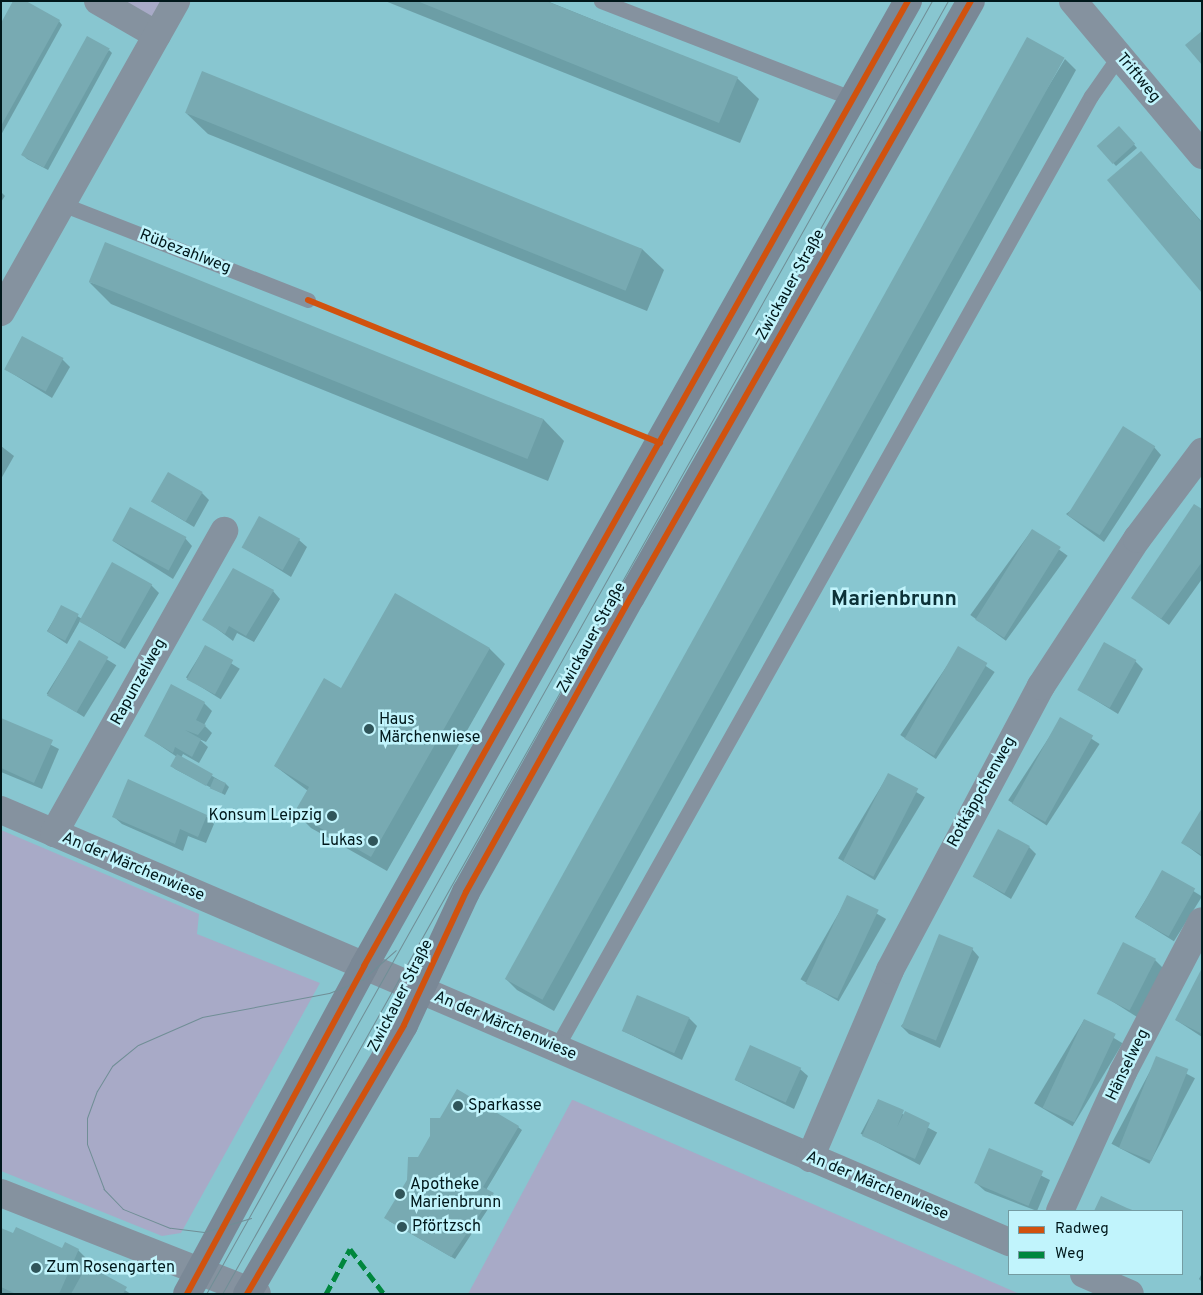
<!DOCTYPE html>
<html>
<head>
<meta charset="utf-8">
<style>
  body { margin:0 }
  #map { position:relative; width:1203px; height:1295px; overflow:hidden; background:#88c6d0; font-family:Overpass,sans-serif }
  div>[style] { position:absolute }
  .green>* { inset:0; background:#a8aac7 }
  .shadow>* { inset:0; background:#0003; transform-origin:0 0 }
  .building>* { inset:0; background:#78aab2; transform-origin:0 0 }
  .service>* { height:15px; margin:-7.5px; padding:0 7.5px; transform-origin:7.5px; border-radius:7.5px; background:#85929f }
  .minor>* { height:28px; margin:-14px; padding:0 14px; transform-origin:14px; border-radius:14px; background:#85929f }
  .secondary>* { height:28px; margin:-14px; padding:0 14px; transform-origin:14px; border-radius:14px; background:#7a8896 }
  .tram>* { height:1px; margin:-0.5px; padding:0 0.5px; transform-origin:0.5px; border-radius:0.5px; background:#708e96 }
  .quiet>* { height:5px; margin-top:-2.5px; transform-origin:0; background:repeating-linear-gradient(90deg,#00873e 0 10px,transparent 0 15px) }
  .cycleway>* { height:6px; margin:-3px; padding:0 3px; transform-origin:3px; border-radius:3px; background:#d1520e }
  .dots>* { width:14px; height:14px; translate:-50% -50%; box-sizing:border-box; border:2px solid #c1f4fc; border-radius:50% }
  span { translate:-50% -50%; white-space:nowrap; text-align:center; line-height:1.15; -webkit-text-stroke:5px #c1f4fc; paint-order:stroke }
  .street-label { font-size:16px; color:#01181b }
  .poi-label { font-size:16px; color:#01181b }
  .left { translate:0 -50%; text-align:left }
  .right { translate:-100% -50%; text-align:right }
  .district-label { font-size:21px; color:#0c3137; font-weight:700 }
  .frame { position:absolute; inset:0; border:2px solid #01181b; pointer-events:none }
  .legend { position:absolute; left:1008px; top:1210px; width:175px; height:65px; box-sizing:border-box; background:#c1f4fc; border:1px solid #749ca2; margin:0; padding:6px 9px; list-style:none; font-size:15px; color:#01181b }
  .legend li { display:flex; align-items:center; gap:10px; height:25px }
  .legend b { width:25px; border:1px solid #749ca2 }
</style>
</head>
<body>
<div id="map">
  <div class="green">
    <div style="clip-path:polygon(98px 1px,176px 1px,157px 35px)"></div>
    <div style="clip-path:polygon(1px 830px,199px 914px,197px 934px,320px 983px,181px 1233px,162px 1236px,1px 1171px)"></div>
    <div style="clip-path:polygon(572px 1100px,573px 1100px,1020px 1294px,468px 1294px)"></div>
  </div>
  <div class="shadow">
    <div style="clip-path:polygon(385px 1px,547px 1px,737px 78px,759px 99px,740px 143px)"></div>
    <div style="clip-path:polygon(59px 21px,62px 25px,1px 135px,1px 26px)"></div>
    <div style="clip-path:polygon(109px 50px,112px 53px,48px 170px,27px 159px,23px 155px)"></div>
    <div style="clip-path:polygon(1065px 59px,1076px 70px,554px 1011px,517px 990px,506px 979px)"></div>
    <div style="clip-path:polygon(186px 113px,642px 249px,664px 270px,647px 311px,208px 134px)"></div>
    <div style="clip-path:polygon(1123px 132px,1137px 148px,1116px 166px,1098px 146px)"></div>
    <div style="clip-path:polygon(1141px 153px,1202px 222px,1202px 291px)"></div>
    <div style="clip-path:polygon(1px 192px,5px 196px,1px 202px)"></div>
    <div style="clip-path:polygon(89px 282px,543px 419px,564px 441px,548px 481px,111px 304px)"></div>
    <div style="clip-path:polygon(62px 359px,70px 367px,52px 398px,5px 369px)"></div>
    <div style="clip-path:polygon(1px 446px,14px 456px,1px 479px)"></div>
    <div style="clip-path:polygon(1154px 447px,1161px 455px,1104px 542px,1066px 514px)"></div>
    <div style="clip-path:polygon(202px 493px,209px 500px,194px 527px,151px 501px)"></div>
    <div style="clip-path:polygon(1202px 511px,1202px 579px,1169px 625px,1133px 598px)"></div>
    <div style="left:1032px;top:530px;width:44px;height:105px;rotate:36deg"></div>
    <div style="clip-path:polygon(185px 538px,192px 546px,173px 579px,113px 541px)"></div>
    <div style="clip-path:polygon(299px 540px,307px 547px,291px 577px,243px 547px)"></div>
    <div style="clip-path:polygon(151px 585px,159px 593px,125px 649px,80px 621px,67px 644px,47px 631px,62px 606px,82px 619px)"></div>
    <div style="clip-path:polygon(273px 591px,280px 599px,254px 642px,237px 633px,233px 641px,204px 619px)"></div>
    <div style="clip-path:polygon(396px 595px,490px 649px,505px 664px,387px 871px,311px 828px,295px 812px,308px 791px,275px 766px,342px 689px)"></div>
    <div style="left:79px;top:642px;width:44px;height:61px;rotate:32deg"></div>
    <div style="left:205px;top:647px;width:41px;height:36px;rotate:32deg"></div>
    <div style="left:959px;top:648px;width:43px;height:105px;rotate:34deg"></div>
    <div style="clip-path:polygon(1135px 661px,1143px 669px,1118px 714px,1079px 690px)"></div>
    <div style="clip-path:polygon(204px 703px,212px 711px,204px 725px,212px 733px,206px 742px,199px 739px,208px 747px,199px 763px,183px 754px,181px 758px,226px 784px,229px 787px,225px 795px,175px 769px,172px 766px,177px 757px,146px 736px)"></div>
    <div style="clip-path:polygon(1px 719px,59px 749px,42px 789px,1px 772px)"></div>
    <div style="left:1061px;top:719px;width:46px;height:97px;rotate:33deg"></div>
    <div style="left:888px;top:775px;width:43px;height:97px;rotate:31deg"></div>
    <div style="clip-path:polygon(129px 781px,206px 816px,214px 824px,206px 843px,188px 836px,183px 851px,122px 824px,114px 817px)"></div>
    <div style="clip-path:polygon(1202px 811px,1202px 857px,1183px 843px)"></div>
    <div style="clip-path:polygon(1029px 847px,1036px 854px,1011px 899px,973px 876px)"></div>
    <div style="left:1163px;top:872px;width:46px;height:53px;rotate:32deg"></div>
    <div style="left:848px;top:897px;width:44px;height:95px;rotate:30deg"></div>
    <div style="clip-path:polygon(972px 949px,979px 957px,940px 1048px,909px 1034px,901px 1026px)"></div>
    <div style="clip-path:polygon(1155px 960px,1163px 968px,1137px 1017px,1099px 993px)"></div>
    <div style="clip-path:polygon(1202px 970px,1202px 1037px,1176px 1020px)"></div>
    <div style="clip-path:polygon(689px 1018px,697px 1026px,682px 1060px,623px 1031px)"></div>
    <div style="left:1084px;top:1020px;width:45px;height:97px;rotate:31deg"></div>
    <div style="left:1157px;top:1058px;width:43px;height:97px;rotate:28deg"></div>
    <div style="clip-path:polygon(800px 1069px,808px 1076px,794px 1109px,735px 1080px)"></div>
    <div style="left:878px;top:1101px;width:67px;height:37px;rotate:28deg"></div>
    <div style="clip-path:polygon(518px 1127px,522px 1130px,486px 1190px,496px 1197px,455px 1259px,389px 1221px,419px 1158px)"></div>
    <div style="clip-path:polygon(990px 1150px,1050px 1180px,1037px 1211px,985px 1191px,977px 1184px)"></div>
    <div style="clip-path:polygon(1px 1230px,62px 1250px,78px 1250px,93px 1265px,91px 1269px,131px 1294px,1px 1294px)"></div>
    <div style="clip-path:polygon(1202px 1273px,1202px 1282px,1199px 1279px)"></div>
  </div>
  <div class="building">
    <div style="clip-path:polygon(13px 1px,26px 1px,60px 20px,1px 126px,1px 23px)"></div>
    <div style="clip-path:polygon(417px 1px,546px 1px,738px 77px,719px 123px)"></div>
    <div style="clip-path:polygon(1202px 31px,1202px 65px,1185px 45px)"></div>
    <div style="left:87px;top:36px;width:26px;height:136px;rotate:29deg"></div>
    <div style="left:1027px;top:37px;width:43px;height:1077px;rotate:29deg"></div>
    <div style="left:202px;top:71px;width:475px;height:45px;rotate:22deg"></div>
    <div style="left:1119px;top:126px;width:24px;height:30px;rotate:48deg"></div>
    <div style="clip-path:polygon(1141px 151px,1202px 223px,1202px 293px,1107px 180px)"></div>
    <div style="left:105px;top:242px;width:473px;height:43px;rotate:22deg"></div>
    <div style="left:22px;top:336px;width:47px;height:38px;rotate:28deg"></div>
    <div style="left:1123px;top:426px;width:38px;height:105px;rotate:32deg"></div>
    <div style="left:168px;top:472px;width:40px;height:34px;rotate:30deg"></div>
    <div style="clip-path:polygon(1194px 504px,1202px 509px,1202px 562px,1161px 619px,1131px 598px)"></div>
    <div style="left:130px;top:507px;width:64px;height:38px;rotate:28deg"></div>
    <div style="left:259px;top:516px;width:47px;height:36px;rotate:29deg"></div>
    <div style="left:1032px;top:529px;width:34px;height:107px;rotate:32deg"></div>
    <div style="left:112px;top:562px;width:46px;height:68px;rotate:29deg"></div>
    <div style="clip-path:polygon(233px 568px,274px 590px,246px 636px,229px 626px,225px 634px,202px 620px)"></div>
    <div style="clip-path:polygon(395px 593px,490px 648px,371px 857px,294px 813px,309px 787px,274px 766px,324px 678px,341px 688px)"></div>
    <div style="left:61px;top:605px;width:20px;height:30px;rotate:27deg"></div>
    <div style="left:79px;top:640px;width:34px;height:64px;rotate:30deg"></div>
    <div style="left:1104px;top:642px;width:37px;height:55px;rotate:29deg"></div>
    <div style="left:205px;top:645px;width:32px;height:39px;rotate:28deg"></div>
    <div style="left:958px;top:646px;width:34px;height:107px;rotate:30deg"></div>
    <div style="clip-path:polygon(171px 684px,205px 702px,196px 720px,206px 725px,198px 735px,185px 730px,201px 739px,192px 757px,175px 747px,173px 753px,144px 736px)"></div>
    <div style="left:1060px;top:717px;width:38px;height:99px;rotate:29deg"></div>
    <div style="clip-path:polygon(1px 718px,53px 740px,34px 783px,1px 768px)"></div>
    <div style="left:177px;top:754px;width:41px;height:14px;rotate:29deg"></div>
    <div style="left:888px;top:773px;width:34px;height:99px;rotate:27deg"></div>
    <div style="left:214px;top:778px;width:13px;height:11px;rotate:23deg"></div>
    <div style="clip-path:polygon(128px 779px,207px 815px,198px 837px,180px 829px,175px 844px,112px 817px)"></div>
    <div style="clip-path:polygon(1202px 808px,1202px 855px,1181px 843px)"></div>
    <div style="left:998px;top:829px;width:36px;height:54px;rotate:28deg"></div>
    <div style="left:1162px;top:870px;width:38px;height:55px;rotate:29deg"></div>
    <div style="left:847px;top:895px;width:35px;height:98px;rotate:25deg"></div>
    <div style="left:939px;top:934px;width:37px;height:100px;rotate:22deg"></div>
    <div style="left:1123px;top:942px;width:37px;height:58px;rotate:27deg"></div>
    <div style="clip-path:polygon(1202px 968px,1202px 1034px,1175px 1020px)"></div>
    <div style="left:637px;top:995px;width:57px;height:39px;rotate:23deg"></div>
    <div style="left:1084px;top:1019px;width:35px;height:98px;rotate:25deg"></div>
    <div style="left:750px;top:1045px;width:56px;height:38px;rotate:24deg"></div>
    <div style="left:1156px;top:1056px;width:35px;height:99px;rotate:22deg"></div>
    <div style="clip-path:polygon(457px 1089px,519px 1126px,483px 1187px,494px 1193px,451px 1257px,384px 1218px,407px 1180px,408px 1157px,418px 1157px,430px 1136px,430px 1118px,440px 1118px)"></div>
    <div style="clip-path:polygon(878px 1099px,904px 1110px,897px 1127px,905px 1111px,930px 1123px,915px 1159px,862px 1136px)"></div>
    <div style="left:989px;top:1148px;width:59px;height:38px;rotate:23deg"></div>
    <div style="clip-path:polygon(1101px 1196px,1127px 1208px,1135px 1211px,1094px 1211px)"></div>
    <div style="clip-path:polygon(16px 1227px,62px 1248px,65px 1242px,79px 1249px,59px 1294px,16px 1294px,1px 1287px,1px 1228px,13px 1233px)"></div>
    <div style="clip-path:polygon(87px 1265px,127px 1287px,123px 1294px,71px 1294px)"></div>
  </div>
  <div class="service">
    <div style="left:601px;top:1px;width:271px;rotate:21.2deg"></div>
    <div style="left:62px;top:204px;width:264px;rotate:21.3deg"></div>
    <div style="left:556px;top:1048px;width:1092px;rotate:-60.67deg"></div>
    <div style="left:1091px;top:96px;width:49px;rotate:-55deg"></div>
  </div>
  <div class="minor">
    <div style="left:98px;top:1px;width:68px;rotate:30deg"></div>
    <div style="left:1073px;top:1px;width:201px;rotate:50deg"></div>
    <div style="left:1px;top:312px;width:357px;rotate:-60.6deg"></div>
    <div style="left:1px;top:810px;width:1097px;rotate:23.2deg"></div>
    <div style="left:54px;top:833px;width:347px;rotate:-60.6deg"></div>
    <div style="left:810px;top:1158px;width:204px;rotate:-66.9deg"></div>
    <div style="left:890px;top:970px;width:322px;rotate:-62deg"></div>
    <div style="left:1041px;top:686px;width:176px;rotate:-56.9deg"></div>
    <div style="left:1137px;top:539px;width:109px;rotate:-53.2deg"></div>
    <div style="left:1px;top:1193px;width:275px;rotate:21.5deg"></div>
    <div style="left:1060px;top:1211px;width:153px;rotate:-65.6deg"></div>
    <div style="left:1123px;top:1072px;width:170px;rotate:-62.4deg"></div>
    <div style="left:1084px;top:1274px;width:50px;rotate:23.5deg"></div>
  </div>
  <div class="secondary">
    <div style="left:187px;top:1294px;width:373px;rotate:-61.6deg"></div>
    <div style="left:364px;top:966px;width:1108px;rotate:-60.59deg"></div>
    <div style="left:247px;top:1294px;width:311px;rotate:-59.7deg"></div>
    <div style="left:404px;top:1025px;width:147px;rotate:-65deg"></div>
    <div style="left:466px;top:892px;width:338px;rotate:-60.8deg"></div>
    <div style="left:631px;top:597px;width:686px;rotate:-60.3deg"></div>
  </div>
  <div class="tram">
    <div style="left:251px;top:1218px;width:49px;rotate:163.4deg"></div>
    <div style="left:204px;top:1232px;width:34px;rotate:-173deg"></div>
    <div style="left:170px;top:1228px;width:51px;rotate:-158deg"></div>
    <div style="left:123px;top:1209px;width:28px;rotate:-134deg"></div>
    <div style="left:104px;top:1189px;width:48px;rotate:-110.7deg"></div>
    <div style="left:87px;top:1144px;width:26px;rotate:-90deg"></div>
    <div style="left:87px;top:1118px;width:29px;rotate:-70deg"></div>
    <div style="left:97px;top:1091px;width:29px;rotate:-59deg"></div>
    <div style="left:112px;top:1066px;width:33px;rotate:-39deg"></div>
    <div style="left:138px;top:1045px;width:70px;rotate:-23.6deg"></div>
    <div style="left:202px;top:1017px;width:129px;rotate:-10.7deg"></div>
    <div style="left:329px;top:993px;width:35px;rotate:-22deg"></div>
    <div style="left:362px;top:980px;width:45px;rotate:-41.4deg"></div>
    <div style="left:206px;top:1294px;width:1483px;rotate:-60.69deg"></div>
    <div style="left:222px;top:1294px;width:1483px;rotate:-60.69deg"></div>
  </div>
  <div class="quiet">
    <div style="left:326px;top:1294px;width:51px;rotate:-61.9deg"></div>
    <div style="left:350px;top:1249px;width:56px;rotate:52.9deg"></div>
  </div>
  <div class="cycleway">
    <div style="left:308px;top:300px;width:380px;rotate:22.1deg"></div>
    <div style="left:187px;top:1294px;width:373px;rotate:-61.6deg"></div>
    <div style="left:364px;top:966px;width:1108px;rotate:-60.59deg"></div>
    <div style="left:247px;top:1294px;width:311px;rotate:-59.7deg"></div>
    <div style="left:404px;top:1025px;width:147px;rotate:-65deg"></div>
    <div style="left:466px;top:892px;width:338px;rotate:-60.8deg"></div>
    <div style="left:631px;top:597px;width:686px;rotate:-60.3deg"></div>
  </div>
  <div class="dots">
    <div style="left:369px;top:729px;background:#30555a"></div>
    <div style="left:332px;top:816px;background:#30555a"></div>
    <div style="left:373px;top:841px;background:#30555a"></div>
    <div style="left:458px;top:1106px;background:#30555a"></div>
    <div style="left:400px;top:1194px;background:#30555a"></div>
    <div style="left:402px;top:1227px;background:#30555a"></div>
    <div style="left:36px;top:1268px;background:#30555a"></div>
  </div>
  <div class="street-label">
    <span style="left:1138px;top:78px;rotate:50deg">Triftweg</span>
    <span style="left:185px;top:252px;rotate:21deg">Rübezahlweg</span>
    <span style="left:791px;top:285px;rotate:-61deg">Zwickauer Straße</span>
    <span style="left:592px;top:638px;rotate:-61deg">Zwickauer Straße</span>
    <span style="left:139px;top:682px;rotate:-61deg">Rapunzelweg</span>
    <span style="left:982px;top:792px;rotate:-61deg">Rotkäppchenweg</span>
    <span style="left:133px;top:867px;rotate:23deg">An der Märchenwiese</span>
    <span style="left:401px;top:996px;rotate:-63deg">Zwickauer Straße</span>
    <span style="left:505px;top:1026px;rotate:23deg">An der Märchenwiese</span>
    <span style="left:1128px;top:1065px;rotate:-64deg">Hänselweg</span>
    <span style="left:877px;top:1186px;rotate:23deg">An der Märchenwiese</span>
  </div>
  <div class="poi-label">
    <span class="left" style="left:379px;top:729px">Haus<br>Märchenwiese</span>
    <span class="right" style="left:322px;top:816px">Konsum Leipzig</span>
    <span class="right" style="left:363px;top:841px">Lukas</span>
    <span class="left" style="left:468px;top:1106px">Sparkasse</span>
    <span class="left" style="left:410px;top:1194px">Apotheke<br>Marienbrunn</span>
    <span class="left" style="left:412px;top:1227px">Pförtzsch</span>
    <span class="left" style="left:46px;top:1268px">Zum Rosengarten</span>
  </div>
  <div class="district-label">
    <span style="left:894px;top:600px">Marienbrunn</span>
  </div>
  <div class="frame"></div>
  <ul class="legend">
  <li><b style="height:6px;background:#d1520e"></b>Radweg</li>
  <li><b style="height:6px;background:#00873e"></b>Weg</li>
  </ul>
</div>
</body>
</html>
